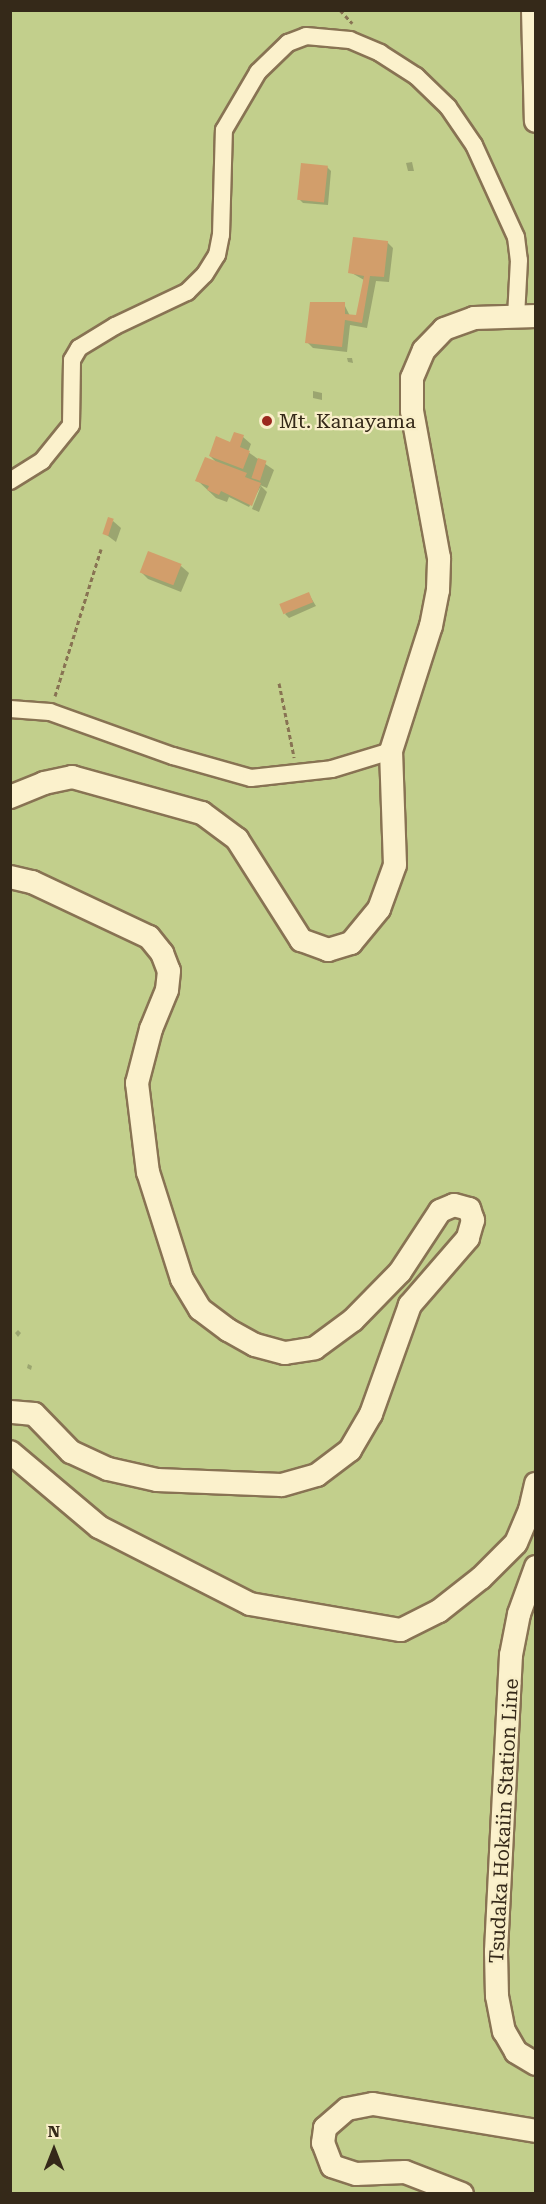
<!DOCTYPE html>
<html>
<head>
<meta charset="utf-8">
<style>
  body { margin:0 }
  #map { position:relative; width:546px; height:2204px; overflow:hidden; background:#f1e4b8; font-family:"Roboto Serif",serif }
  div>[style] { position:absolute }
  .green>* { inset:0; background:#c2cf8c; transform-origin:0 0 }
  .shadow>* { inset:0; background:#0003 }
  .building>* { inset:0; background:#d29e6b; transform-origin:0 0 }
  .path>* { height:3px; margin-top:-1.5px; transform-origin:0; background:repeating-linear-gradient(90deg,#887353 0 4.5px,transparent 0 7.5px) }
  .roads { filter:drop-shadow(2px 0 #887353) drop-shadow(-2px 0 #887353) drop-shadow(0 2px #887353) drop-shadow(0 -2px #887353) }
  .street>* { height:16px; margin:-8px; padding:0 8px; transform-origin:8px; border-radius:8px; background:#fbf1cc }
  .secondary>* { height:22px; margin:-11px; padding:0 11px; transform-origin:11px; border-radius:11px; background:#fbf1cc }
  .dots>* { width:16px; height:16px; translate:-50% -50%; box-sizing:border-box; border:3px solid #f8eec8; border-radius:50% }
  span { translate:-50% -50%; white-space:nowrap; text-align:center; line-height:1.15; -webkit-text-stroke:4.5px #f8eec8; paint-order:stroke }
  .poi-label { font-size:20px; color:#352919 }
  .left { translate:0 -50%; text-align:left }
  .street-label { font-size:20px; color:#352919 }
  .frame { position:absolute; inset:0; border:12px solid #352919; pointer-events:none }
  .north { position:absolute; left:24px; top:2120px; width:60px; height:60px; -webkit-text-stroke:4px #f8eec8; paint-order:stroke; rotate:0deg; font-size:16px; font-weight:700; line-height:24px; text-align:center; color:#352919 }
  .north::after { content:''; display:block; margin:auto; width:21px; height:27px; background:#352919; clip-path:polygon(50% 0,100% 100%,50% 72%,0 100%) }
</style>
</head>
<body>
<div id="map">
  <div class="green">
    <div style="left:11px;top:11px;width:524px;height:2183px"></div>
  </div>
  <div class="shadow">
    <div style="clip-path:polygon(412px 162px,414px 171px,408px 171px,406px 163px)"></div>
    <div style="clip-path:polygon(327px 167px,331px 171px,328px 205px,303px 203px,299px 199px)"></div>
    <div style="clip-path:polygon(387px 242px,393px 248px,389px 282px,376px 281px,367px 328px,350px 325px,347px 352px,313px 348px,307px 342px,344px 304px,350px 316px,358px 317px,364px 280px,350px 272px)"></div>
    <div style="clip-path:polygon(347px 358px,352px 358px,353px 363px,348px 362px)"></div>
    <div style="clip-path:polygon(313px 391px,322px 393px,322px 400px,313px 398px)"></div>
    <div style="clip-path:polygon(243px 437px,251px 444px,248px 452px,274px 470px,267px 488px,260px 485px,267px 492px,259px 512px,252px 509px,261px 486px,249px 507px,229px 497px,227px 502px,216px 498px,197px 480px,218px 464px,210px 456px)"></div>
    <div style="clip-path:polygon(113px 521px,121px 528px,116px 542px,104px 533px)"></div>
    <div style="clip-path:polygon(181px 566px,189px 573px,181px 592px,148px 579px,141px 572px)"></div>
    <div style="clip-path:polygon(308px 593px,316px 606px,289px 618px,285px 614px)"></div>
    <div style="clip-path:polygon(18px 1330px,21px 1333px,18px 1337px,15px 1333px)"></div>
    <div style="clip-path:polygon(28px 1364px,32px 1366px,31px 1370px,27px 1368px)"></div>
  </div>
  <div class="building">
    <div style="left:301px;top:163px;width:27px;height:37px;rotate:6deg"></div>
    <div style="clip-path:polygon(353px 237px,388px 241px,384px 277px,370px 276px,362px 323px,345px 320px,342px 347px,305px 343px,310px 302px,345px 302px,345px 314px,356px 315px,364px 276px,348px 273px)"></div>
    <div style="clip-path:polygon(234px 432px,244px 435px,240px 447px,250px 451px,243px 469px,209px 456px,216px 436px,230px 442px)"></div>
    <div style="clip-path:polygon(205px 457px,247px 473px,245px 477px,261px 483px,252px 506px,221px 491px,219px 495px,207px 490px,209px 486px,195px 481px)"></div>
    <div style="left:258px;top:458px;width:9px;height:21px;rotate:18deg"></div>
    <div style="left:108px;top:517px;width:6px;height:18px;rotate:18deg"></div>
    <div style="left:148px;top:551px;width:36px;height:23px;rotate:21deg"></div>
    <div style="left:309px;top:592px;width:11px;height:32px;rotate:68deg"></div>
  </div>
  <div class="path">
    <div style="left:340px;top:10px;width:18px;rotate:47deg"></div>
    <div style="left:279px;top:683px;width:76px;rotate:78.5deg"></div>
    <div style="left:55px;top:696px;width:154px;rotate:-72.6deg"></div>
  </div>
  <div class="roads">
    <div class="street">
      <div style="left:10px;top:481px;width:38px;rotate:-32deg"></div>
      <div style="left:42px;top:461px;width:46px;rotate:-51.1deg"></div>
      <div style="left:71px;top:425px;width:65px;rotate:-89.1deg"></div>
      <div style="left:72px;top:360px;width:14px;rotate:-60deg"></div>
      <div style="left:79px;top:348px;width:42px;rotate:-31.4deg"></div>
      <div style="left:115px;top:326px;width:80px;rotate:-25.3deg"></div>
      <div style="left:187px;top:292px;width:25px;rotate:-45deg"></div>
      <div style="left:205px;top:274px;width:22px;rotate:-58deg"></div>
      <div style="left:217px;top:255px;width:20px;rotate:-79deg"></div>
      <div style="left:221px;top:235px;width:105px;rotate:-88.4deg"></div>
      <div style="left:224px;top:130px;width:67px;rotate:-59.6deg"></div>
      <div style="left:258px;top:72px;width:42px;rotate:-44deg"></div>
      <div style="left:288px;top:43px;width:19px;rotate:-21deg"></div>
      <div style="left:306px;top:36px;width:44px;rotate:5.2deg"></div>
      <div style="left:350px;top:40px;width:33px;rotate:23deg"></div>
      <div style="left:380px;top:53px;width:43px;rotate:32.6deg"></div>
      <div style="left:416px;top:76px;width:45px;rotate:44.1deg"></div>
      <div style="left:448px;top:107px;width:46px;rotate:55.6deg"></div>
      <div style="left:474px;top:145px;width:101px;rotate:65.5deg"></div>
      <div style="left:516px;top:237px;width:23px;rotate:83deg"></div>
      <div style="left:519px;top:260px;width:58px;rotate:93deg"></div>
      <div style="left:10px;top:709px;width:40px;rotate:4.3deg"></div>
      <div style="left:50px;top:712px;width:131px;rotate:19.7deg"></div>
      <div style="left:173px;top:756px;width:81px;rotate:15.8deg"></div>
      <div style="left:251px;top:778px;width:81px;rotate:-6.3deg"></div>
      <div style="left:332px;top:769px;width:62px;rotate:-17deg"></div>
    </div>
    <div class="secondary">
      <div style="left:533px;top:10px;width:111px;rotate:88.5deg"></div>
      <div style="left:10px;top:797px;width:37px;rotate:-22deg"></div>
      <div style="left:44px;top:783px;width:29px;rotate:-12deg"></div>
      <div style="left:72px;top:777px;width:135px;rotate:15.5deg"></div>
      <div style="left:202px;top:813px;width:44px;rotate:36.6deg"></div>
      <div style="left:237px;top:839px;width:120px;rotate:57.6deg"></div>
      <div style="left:301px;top:940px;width:29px;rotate:20deg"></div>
      <div style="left:328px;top:950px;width:24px;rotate:-17deg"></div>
      <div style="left:351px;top:943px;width:44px;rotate:-50.5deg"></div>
      <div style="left:379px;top:909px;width:47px;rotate:-70deg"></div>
      <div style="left:395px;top:865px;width:114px;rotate:-92deg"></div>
      <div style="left:391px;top:751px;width:131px;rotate:-72.3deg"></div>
      <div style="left:431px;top:626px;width:37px;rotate:-79deg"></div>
      <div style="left:438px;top:590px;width:32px;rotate:-88deg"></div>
      <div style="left:439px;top:558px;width:149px;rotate:-100.4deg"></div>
      <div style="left:412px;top:411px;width:33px;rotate:-90deg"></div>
      <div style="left:412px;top:378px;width:30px;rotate:-67deg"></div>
      <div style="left:424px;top:350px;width:29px;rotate:-46deg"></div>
      <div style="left:444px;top:329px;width:32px;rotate:-20deg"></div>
      <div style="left:474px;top:318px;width:62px;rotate:-1.8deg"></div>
      <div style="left:10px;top:877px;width:23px;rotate:13deg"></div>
      <div style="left:32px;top:882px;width:129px;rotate:25.2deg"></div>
      <div style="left:149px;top:937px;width:21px;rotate:51deg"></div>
      <div style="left:162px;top:953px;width:19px;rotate:69deg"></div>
      <div style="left:169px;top:971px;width:19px;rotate:96deg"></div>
      <div style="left:167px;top:990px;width:42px;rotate:112.3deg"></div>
      <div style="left:151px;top:1029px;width:56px;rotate:104.5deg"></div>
      <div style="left:137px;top:1083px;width:90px;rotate:83deg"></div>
      <div style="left:148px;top:1172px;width:112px;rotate:72.4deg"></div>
      <div style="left:182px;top:1279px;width:35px;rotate:59deg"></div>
      <div style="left:200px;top:1309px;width:35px;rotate:37deg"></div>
      <div style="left:228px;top:1330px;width:31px;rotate:29deg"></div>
      <div style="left:255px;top:1345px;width:31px;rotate:15deg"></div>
      <div style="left:285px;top:1353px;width:30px;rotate:-9deg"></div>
      <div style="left:315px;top:1348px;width:47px;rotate:-36.4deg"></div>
      <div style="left:353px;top:1320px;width:67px;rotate:-45.6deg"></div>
      <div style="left:400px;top:1272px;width:73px;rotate:-56.7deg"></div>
      <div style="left:440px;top:1211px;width:15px;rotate:-23deg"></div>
      <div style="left:454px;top:1205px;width:16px;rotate:15deg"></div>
      <div style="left:469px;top:1209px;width:12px;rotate:70deg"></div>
      <div style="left:473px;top:1220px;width:19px;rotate:106deg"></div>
      <div style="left:468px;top:1238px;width:89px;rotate:130.9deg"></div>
      <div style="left:410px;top:1305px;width:116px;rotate:109.7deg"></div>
      <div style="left:371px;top:1414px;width:42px;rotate:120.3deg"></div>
      <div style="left:350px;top:1450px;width:41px;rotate:142.9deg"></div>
      <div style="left:317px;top:1475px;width:37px;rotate:164deg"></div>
      <div style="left:281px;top:1485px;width:124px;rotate:-177.7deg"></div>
      <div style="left:157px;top:1480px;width:50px;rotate:-167.3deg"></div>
      <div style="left:108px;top:1469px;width:41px;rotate:-155.3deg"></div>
      <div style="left:71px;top:1452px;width:53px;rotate:-134.2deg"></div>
      <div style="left:34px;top:1414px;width:24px;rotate:-175deg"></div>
      <div style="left:10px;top:1452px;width:116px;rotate:40.1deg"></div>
      <div style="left:99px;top:1527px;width:169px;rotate:27deg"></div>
      <div style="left:250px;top:1604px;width:153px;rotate:9.8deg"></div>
      <div style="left:401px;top:1630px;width:42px;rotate:-26.6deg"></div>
      <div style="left:439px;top:1611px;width:53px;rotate:-38.2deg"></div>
      <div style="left:481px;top:1578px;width:49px;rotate:-45deg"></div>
      <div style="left:516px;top:1543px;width:36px;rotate:-67deg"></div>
      <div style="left:530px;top:1510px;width:27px;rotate:-77deg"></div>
      <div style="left:536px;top:1567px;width:50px;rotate:109.9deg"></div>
      <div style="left:519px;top:1614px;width:42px;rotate:101deg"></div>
      <div style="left:511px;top:1655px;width:297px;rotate:92.9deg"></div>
      <div style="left:496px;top:1952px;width:44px;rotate:88.7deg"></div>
      <div style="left:497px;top:1996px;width:36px;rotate:79deg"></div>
      <div style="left:504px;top:2031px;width:24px;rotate:60deg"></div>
      <div style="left:516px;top:2052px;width:23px;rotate:31deg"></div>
      <div style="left:462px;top:2194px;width:61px;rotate:-158.9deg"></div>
      <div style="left:405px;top:2172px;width:49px;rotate:177.7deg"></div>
      <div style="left:356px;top:2174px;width:25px;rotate:-162deg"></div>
      <div style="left:332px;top:2166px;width:25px;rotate:-111deg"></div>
      <div style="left:323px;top:2143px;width:15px;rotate:-82deg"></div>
      <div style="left:325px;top:2128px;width:29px;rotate:-41deg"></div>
      <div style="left:347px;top:2109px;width:26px;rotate:-11deg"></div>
      <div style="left:373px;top:2104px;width:165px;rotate:9.4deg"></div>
    </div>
  </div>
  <div class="dots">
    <div style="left:267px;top:421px;background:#9b281e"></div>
  </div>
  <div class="poi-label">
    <span class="left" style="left:279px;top:421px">Mt. Kanayama</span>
  </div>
  <div class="street-label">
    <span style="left:504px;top:1821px;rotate:-87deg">Tsudaka Hokaiin Station Line</span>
  </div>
  <div class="frame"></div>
  <div class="north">N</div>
</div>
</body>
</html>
